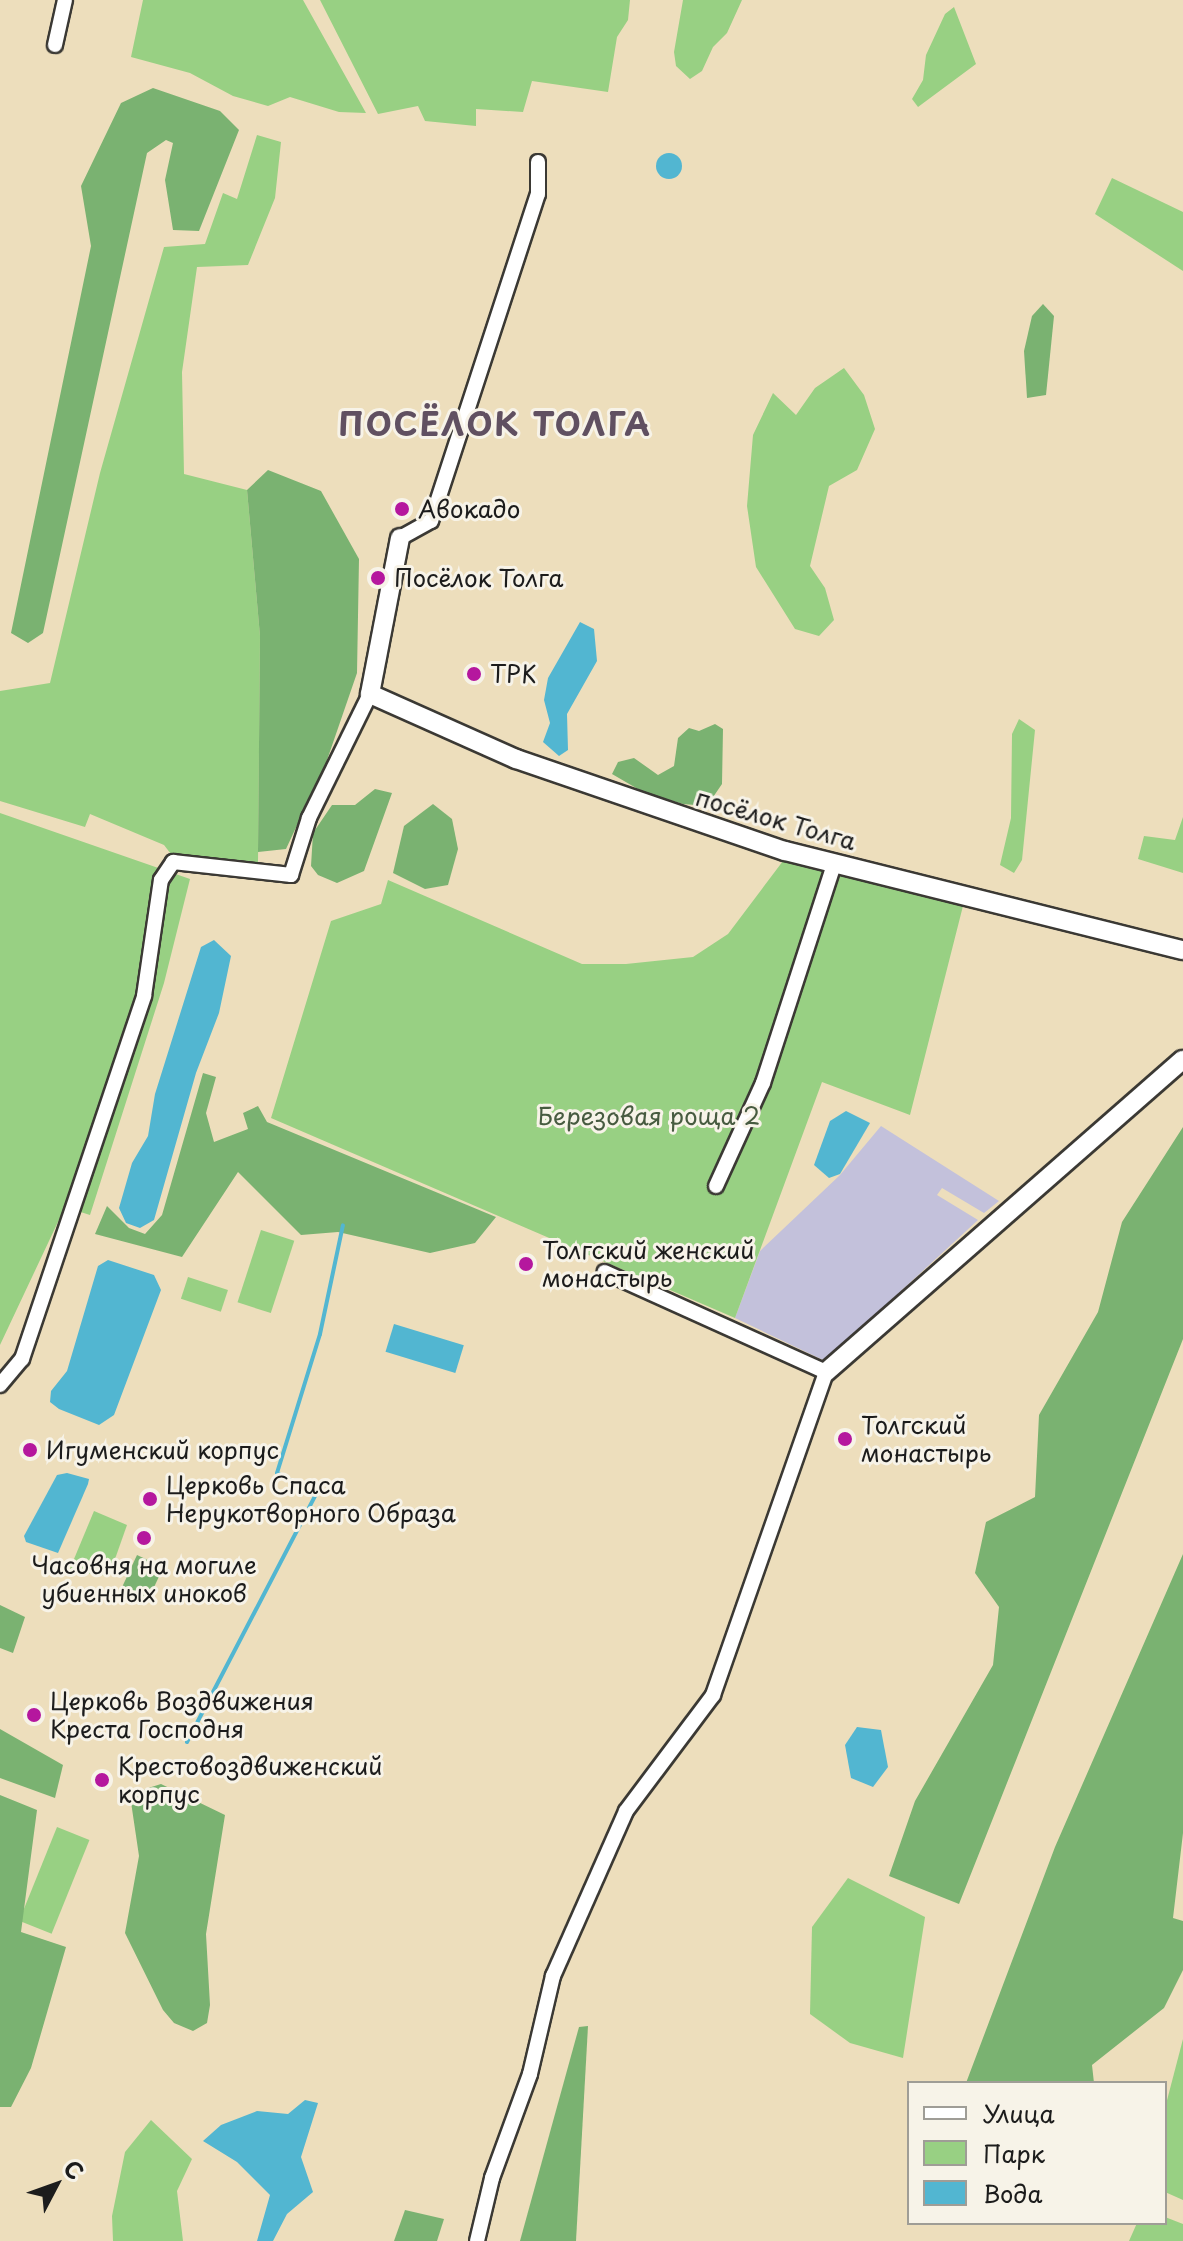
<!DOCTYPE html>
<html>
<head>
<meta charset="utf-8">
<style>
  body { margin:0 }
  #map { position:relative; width:1183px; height:2241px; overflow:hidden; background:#eddebc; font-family:"Playpen Sans",sans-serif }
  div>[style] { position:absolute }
  .industrial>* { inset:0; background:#c3c1db }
  .green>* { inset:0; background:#98d083; transform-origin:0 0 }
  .forest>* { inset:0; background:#7ab271; transform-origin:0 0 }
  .water>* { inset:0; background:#52b6d1; transform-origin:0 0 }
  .round { border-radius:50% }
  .stream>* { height:4px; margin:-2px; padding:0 2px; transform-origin:2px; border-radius:2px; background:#52b6d1 }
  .roads { filter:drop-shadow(2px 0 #3b3934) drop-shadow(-2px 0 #3b3934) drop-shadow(0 2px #3b3934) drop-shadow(0 -2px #3b3934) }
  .minor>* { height:14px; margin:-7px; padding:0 7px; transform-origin:7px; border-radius:7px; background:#fff }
  .tertiary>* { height:18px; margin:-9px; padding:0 9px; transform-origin:9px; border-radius:9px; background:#fff }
  .dots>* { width:22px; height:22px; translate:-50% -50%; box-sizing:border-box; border:4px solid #f7f3e8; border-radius:50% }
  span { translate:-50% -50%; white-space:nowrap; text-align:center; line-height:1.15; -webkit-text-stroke:6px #f7f3e8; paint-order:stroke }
  .poi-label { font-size:24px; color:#1c1c1c }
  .left { translate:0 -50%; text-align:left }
  .street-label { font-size:24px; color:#1c1c1c }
  .park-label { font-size:24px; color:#475b40 }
  .district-label { font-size:32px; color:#605061; font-weight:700; letter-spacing:2px }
  .legend { position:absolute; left:907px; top:2081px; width:260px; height:144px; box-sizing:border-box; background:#f7f3e8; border:2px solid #9f9d96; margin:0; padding:10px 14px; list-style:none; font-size:24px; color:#1c1c1c }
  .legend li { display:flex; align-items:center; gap:16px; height:40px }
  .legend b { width:40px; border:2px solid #9f9d96 }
  .north { position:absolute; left:16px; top:2145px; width:80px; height:80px; -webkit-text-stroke:6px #f7f3e8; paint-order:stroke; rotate:49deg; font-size:22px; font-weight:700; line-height:32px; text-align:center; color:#1c1c1c }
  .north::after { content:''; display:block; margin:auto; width:28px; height:36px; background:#1c1c1c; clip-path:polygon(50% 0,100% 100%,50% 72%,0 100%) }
</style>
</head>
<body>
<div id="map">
  <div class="industrial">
    <div style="clip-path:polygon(881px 1126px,999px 1201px,984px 1213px,942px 1188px,937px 1195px,978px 1220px,825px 1361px,735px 1318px,760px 1251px,840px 1175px)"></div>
  </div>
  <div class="green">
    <div style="clip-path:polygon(143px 0,303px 0,366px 113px,339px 112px,290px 97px,268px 106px,233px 96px,190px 73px,131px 57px)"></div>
    <div style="clip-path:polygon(320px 0,630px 0,628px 20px,617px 37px,608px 92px,532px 81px,523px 112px,476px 109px,476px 126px,425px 121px,418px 106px,378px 114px)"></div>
    <div style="clip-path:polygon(683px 0,742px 0,727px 33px,713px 47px,702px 71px,690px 79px,676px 66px,674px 52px)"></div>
    <div style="clip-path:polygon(954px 7px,976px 64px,918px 107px,912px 99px,923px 80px,926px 55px,945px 14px)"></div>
    <div style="clip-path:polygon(257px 135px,281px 142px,275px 198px,248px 265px,197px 267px,182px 372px,184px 474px,247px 490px,260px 636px,258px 864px,174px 858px,164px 845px,90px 814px,85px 827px,0 801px,0 691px,50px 683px,100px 473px,164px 247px,205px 244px,223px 193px,237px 199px)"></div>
    <div style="clip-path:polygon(1112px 178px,1183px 212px,1183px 271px,1095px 214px)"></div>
    <div style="clip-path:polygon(844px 368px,864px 395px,875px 429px,857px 470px,829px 486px,810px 566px,825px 588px,834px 620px,819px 636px,795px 629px,756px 567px,747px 506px,753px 435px,773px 393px,796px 415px,815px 388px)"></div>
    <div style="clip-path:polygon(1019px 719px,1035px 730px,1022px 860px,1014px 873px,1000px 865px,1011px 818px,1012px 734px)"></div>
    <div style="clip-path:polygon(0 813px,190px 879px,164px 983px,90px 1215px,65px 1207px,0 1345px)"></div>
    <div style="clip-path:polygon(1183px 817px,1183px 873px,1138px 859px,1144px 836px,1175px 840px)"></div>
    <div style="clip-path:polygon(786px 857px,964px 902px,910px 1115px,822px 1082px,735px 1318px,271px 1118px,331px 921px,381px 904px,388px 880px,582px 964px,626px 964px,693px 957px,728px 934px)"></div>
    <div style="left:261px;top:1230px;width:35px;height:76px;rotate:18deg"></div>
    <div style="left:188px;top:1277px;width:42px;height:23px;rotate:18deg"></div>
    <div style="clip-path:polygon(94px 1511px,127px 1525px,109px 1576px,69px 1571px)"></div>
    <div style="left:57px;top:1827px;width:35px;height:101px;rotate:22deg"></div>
    <div style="clip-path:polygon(848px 1878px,925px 1917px,903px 2058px,850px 2043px,810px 2014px,812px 1927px)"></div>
    <div style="clip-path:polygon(1183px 2039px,1183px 2200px,1165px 2192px,1165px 2108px)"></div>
    <div style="clip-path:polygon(151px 2120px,192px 2159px,177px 2191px,183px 2241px,113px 2241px,112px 2216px,125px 2152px)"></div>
    <div style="clip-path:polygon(1165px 2217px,1183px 2224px,1183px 2241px,1129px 2241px,1137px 2223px,1165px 2223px)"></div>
  </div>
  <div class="forest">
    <div style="clip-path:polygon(153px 88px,220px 111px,239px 130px,199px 231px,173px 230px,165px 180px,173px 143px,166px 140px,147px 153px,43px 633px,28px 643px,11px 633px,91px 246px,81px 186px,121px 103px)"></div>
    <div style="clip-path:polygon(1043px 304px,1054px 316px,1046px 395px,1027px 398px,1024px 351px,1032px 316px)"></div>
    <div style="clip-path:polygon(268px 470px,321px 491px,359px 559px,357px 673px,326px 763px,286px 849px,258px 852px,260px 636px,247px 490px)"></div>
    <div style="clip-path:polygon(715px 724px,723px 729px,722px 784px,707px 806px,683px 804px,643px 792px,612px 774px,618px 762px,634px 758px,658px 775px,674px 766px,678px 738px,689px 728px,699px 731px)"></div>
    <div style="clip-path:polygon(375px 789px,392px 793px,364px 871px,337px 883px,318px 875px,311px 866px,313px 833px,332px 805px,355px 805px)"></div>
    <div style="clip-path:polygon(433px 804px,452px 819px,458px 849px,448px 885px,425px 889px,393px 873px,404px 826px)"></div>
    <div style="clip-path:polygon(203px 1073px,216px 1077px,206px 1113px,214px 1142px,248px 1129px,243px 1113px,258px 1106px,267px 1122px,496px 1217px,475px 1243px,430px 1253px,338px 1232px,301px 1235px,238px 1172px,182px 1257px,95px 1234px,107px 1206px,129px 1228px,145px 1234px,162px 1215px)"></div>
    <div style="clip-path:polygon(1183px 1127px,1183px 1339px,959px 1904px,889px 1876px,915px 1801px,993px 1665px,999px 1607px,975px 1573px,986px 1522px,1035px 1497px,1039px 1415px,1098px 1312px,1122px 1222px)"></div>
    <div style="clip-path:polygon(1183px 1554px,1183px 1833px,1173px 1918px,1183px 1921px,1183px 1970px,1164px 2008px,1092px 2065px,1094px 2083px,966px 2083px,1055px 1847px)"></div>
    <div style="left:137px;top:1555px;width:29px;height:36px;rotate:25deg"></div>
    <div style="clip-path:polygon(0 1605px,25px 1617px,13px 1653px,0 1648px)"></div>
    <div style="clip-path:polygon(0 1729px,63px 1765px,55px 1798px,0 1778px)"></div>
    <div style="clip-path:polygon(161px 1784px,225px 1815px,206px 1934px,210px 2005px,207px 2023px,193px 2031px,174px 2023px,163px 2010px,125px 1933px,139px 1856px,131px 1802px,145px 1789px)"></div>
    <div style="clip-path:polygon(0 1795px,37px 1810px,21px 1932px,66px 1947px,31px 2068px,11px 2107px,0 2107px)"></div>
    <div style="clip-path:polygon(588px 2026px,576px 2241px,520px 2241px,579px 2027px)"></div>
    <div style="clip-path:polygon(405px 2210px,444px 2219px,437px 2241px,394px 2241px)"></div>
  </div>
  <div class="water">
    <div class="round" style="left:656px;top:153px;width:26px;height:26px"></div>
    <div style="clip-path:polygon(580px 622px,594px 629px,597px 661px,567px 714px,568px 750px,559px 756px,543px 742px,550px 723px,544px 700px,548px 678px)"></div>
    <div style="clip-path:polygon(214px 940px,231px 956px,219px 1013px,196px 1073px,154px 1220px,140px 1228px,126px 1223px,119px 1208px,132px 1163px,148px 1136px,155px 1094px,201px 947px)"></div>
    <div style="clip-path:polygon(846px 1111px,870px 1123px,840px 1174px,829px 1178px,814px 1165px,830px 1121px)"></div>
    <div style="clip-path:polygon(108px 1260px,154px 1275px,161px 1290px,114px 1415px,99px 1425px,59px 1409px,50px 1402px,51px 1391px,67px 1371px,98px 1266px)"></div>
    <div style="left:394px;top:1324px;width:73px;height:29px;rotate:17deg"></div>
    <div style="clip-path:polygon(67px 1473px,89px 1479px,88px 1484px,58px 1553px,26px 1542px,24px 1536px,57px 1475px)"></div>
    <div style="clip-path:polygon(857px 1727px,881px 1730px,888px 1767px,873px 1787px,851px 1778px,845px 1745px)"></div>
    <div style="clip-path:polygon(305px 2100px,318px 2103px,301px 2157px,313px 2192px,287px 2214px,273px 2241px,257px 2241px,270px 2195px,237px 2162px,203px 2141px,221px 2125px,257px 2111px,288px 2114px)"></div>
  </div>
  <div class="stream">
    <div style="left:187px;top:1742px;width:280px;rotate:-62.5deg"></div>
    <div style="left:316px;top:1494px;width:44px;rotate:-151.7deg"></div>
    <div style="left:277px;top:1473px;width:145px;rotate:-72.8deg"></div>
    <div style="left:320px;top:1334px;width:111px;rotate:-78.1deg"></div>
  </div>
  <div class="roads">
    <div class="minor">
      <div style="left:55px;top:45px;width:46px;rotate:-77.5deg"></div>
      <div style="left:400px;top:538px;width:35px;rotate:-29deg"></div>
      <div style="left:431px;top:521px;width:344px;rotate:-71.9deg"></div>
      <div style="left:538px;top:194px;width:32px;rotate:-90deg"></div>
      <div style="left:716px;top:1186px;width:113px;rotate:-65.5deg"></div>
      <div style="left:763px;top:1083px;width:232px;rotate:-72deg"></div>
      <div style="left:0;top:1385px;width:34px;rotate:-50deg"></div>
      <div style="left:22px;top:1359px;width:383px;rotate:-71.4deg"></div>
      <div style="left:144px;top:996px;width:117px;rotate:-81.7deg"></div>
      <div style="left:161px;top:880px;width:22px;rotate:-56deg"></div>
      <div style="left:173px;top:862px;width:119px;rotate:6.3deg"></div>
      <div style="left:291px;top:875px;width:60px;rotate:-72.5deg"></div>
      <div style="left:309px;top:818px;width:138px;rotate:-63.8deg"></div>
      <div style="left:477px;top:2241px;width:65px;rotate:-76.6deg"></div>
      <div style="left:492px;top:2178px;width:111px;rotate:-69.9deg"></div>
      <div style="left:530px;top:2074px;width:101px;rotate:-76.8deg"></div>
      <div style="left:553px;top:1976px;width:180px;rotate:-66.1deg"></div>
      <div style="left:626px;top:1811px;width:145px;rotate:-53.1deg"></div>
      <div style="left:713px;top:1695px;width:342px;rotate:-70.7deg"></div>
      <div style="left:826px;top:1372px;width:243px;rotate:-155.7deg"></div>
    </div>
    <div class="tertiary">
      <div style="left:400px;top:538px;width:159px;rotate:100.9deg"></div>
      <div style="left:370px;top:694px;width:160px;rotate:24deg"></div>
      <div style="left:516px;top:759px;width:284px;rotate:18.9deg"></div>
      <div style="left:785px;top:851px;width:410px;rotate:14deg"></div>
      <div style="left:826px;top:1372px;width:474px;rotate:-41.2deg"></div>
    </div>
  </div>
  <div class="dots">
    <div style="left:402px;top:509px;background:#b5179e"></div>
    <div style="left:378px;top:578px;background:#b5179e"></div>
    <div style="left:474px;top:674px;background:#b5179e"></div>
    <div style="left:526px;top:1264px;background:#b5179e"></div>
    <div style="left:845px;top:1439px;background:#b5179e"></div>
    <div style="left:30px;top:1450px;background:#b5179e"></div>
    <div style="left:150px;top:1499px;background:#b5179e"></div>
    <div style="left:144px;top:1538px;background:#b5179e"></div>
    <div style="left:34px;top:1715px;background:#b5179e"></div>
    <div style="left:102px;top:1780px;background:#b5179e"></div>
  </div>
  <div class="poi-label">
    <span class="left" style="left:418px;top:509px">Авокадо</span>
    <span class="left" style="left:394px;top:578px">Посёлок Толга</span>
    <span class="left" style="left:490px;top:674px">ТРК</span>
    <span class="left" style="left:542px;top:1264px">Толгский женский<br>монастырь</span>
    <span class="left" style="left:861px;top:1439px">Толгский<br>монастырь</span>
    <span class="left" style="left:46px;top:1450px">Игуменский корпус</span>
    <span class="left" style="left:166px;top:1499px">Церковь Спаса<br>Нерукотворного Образа</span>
    <span style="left:144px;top:1579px">Часовня на могиле<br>убиенных иноков</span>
    <span class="left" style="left:50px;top:1715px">Церковь Воздвижения<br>Креста Господня</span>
    <span class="left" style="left:118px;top:1780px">Крестовоздвиженский<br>корпус</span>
  </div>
  <div class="street-label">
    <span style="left:776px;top:819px;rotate:16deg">посёлок Толга</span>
  </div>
  <div class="park-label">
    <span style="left:649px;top:1116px">Березовая роща 2</span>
  </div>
  <div class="district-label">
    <span style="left:495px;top:423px">ПОСЁЛОК ТОЛГА</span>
  </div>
  <ul class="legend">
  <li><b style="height:10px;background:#fff"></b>Улица</li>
  <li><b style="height:22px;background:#98d083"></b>Парк</li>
  <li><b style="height:22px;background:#52b6d1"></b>Вода</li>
  </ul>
  <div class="north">С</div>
</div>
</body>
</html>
